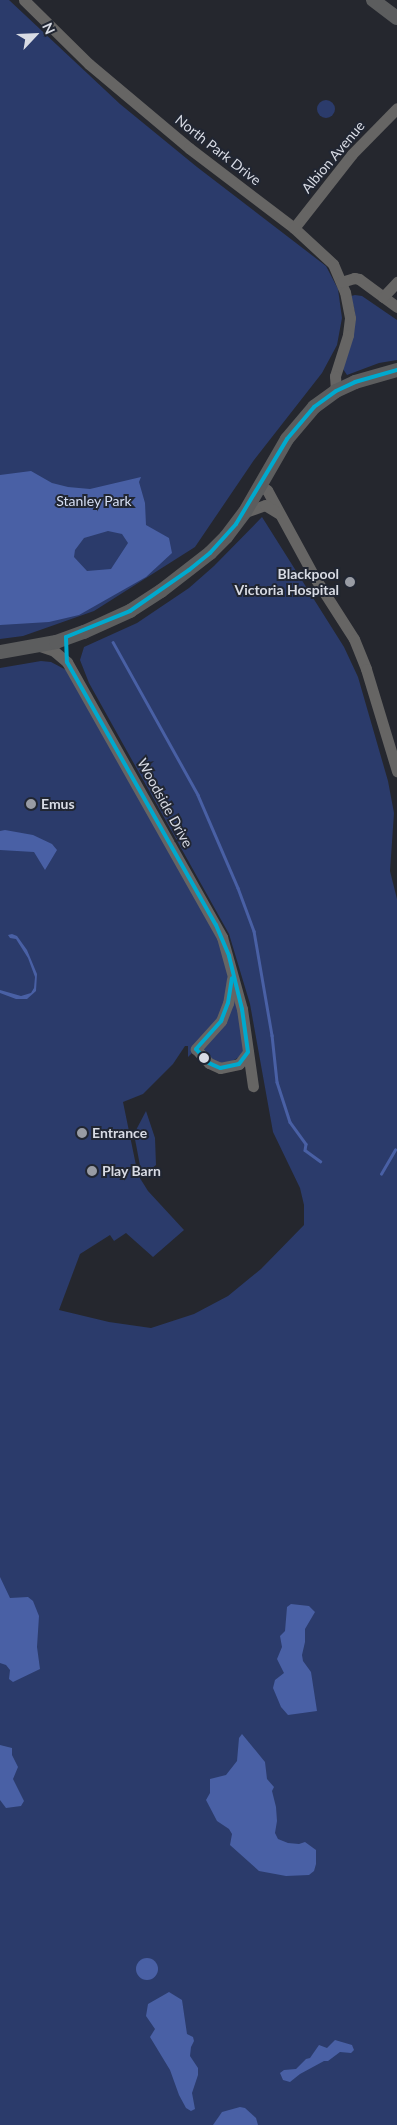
<!DOCTYPE html>
<html>
<head>
<meta charset="utf-8">
<style>
  body { margin:0 }
  #map { position:relative; width:397px; height:2125px; overflow:hidden; background:#25272e; font-family:Lato,sans-serif }
  div>[style] { position:absolute }
  .green>* { inset:0; background:#2b3b6b }
  .round { border-radius:50% }
  .water>* { inset:0; background:#4960a5 }
  .stream>* { height:2.5px; margin:-1.25px; padding:0 1.25px; transform-origin:1.25px; border-radius:1.25px; background:#4960a5 }
  .minor>* { height:11px; margin:-5.5px; padding:0 5.5px; transform-origin:5.5px; border-radius:5.5px; background:#666564 }
  .major>* { height:14px; margin:-7px; padding:0 7px; transform-origin:7px; border-radius:7px; background:#5c5d5e }
  .bus-1>* { height:4px; margin:-2px; padding:0 2px; transform-origin:2px; border-radius:2px; background:#00a9ce }
  .dots>* { width:14px; height:14px; translate:-50% -50%; box-sizing:border-box; border:2px solid #212632; border-radius:50% }
  span { translate:-50% -50%; white-space:nowrap; text-align:center; line-height:1.15; -webkit-text-stroke:4px #212632; paint-order:stroke }
  .street-label { font-size:14px; color:#d8dbe4 }
  .park-label { font-size:14px; color:#d6dff4 }
  .poi-label { font-size:14px; color:#d8dbe4; font-weight:700 }
  .right { translate:-100% -50%; text-align:right }
  .left { translate:0 -50%; text-align:left }
  .north { position:absolute; left:10px; top:10px; width:50px; height:50px; -webkit-text-stroke:4px #212632; paint-order:stroke; rotate:65deg; font-size:14px; font-weight:700; line-height:20px; text-align:center; color:#d8dbe4 }
  .north::after { content:''; display:block; margin:auto; width:18px; height:22px; background:#d8dbe4; clip-path:polygon(50% 0,100% 100%,50% 72%,0 100%) }
</style>
</head>
<body>
<div id="map">
  <div class="green">
    <div style="clip-path:polygon(0 0,9px 0,120px 104px,197px 167px,326px 266px,338px 289px,342px 318px,337px 345px,322px 373px,254px 460px,195px 547px,94px 611px,23px 636px,0 639px)"></div>
    <div class="round" style="left:317px;top:100px;width:18px;height:18px"></div>
    <div style="clip-path:polygon(355px 295px,362px 296px,397px 320px,397px 360px,379px 363px,347px 375px,343px 369px,354px 332px,355px 313px,351px 296px)"></div>
    <div style="clip-path:polygon(262px 517px,344px 647px,358px 677px,388px 781px,394px 813px,390px 871px,397px 899px,397px 2125px,0 2125px,0 668px,41px 661px,51px 662px,70px 672px,222px 937px,248px 1052px,220px 1068px,196px 1049px,188px 1057px,188px 1046px,185px 1046px,173px 1064px,143px 1094px,123px 1102px,138px 1175px,148px 1191px,184px 1230px,153px 1257px,126px 1233px,114px 1241px,110px 1235px,80px 1254px,59px 1310px,109px 1322px,151px 1328px,194px 1314px,228px 1296px,261px 1269px,304px 1225px,304px 1205px,300px 1188px,273px 1132px,250px 1004px,229px 934px,89px 683px,80px 660px,84px 647px,137px 623px,189px 588px,214px 566px)"></div>
    <div style="clip-path:polygon(146px 1111px,155px 1138px,156px 1165px,142px 1176px,134px 1134px)"></div>
  </div>
  <div class="water">
    <div style="clip-path:polygon(evenodd,31px 471px,52px 483px,68px 487px,90px 489px,141px 477px,139px 482px,145px 503px,146px 525px,169px 538px,172px 553px,146px 577px,79px 615px,49px 622px,0 625px,0 475px,31px 471px,108px 531px,122px 534px,128px 543px,111px 569px,87px 571px,74px 557px,75px 550px,84px 538px,108px 531px)"></div>
    <div style="clip-path:polygon(5px 830px,33px 835px,52px 844px,57px 850px,45px 870px,34px 852px,0 850px,0 831px)"></div>
    <div style="clip-path:polygon(12px 934px,17px 936px,27px 950px,37px 974px,36px 991px,27px 999px,16px 999px,0 993px,0 990px,21px 996px,31px 993px,34px 988px,35px 977px,28px 958px,16px 939px,10px 938px,8px 935px)"></div>
    <div style="clip-path:polygon(0 1577px,10px 1598px,28px 1597px,33px 1601px,39px 1616px,37px 1647px,40px 1669px,13px 1682px,9px 1679px,10px 1670px,6px 1665px,0 1663px)"></div>
    <div style="clip-path:polygon(291px 1604px,309px 1606px,315px 1612px,305px 1629px,305px 1642px,302px 1655px,303px 1661px,311px 1672px,317px 1711px,288px 1715px,281px 1707px,273px 1688px,275px 1680px,284px 1673px,277px 1659px,282px 1647px,280px 1636px,285px 1631px,287px 1607px)"></div>
    <div style="clip-path:polygon(242px 1734px,265px 1762px,267px 1779px,274px 1787px,272px 1791px,276px 1807px,277px 1821px,275px 1833px,278px 1839px,288px 1843px,299px 1844px,305px 1842px,316px 1850px,316px 1864px,314px 1871px,309px 1875px,286px 1876px,259px 1871px,230px 1845px,232px 1834px,229px 1829px,217px 1821px,206px 1800px,210px 1793px,210px 1779px,226px 1775px,237px 1761px,239px 1738px)"></div>
    <div style="clip-path:polygon(0 1745px,12px 1748px,12px 1755px,18px 1767px,13px 1779px,24px 1801px,21px 1806px,6px 1808px,0 1800px)"></div>
    <div class="round" style="left:136px;top:1958px;width:22px;height:22px"></div>
    <div style="clip-path:polygon(169px 1992px,182px 2000px,187px 2034px,193px 2037px,194px 2041px,191px 2047px,190px 2056px,198px 2068px,198px 2075px,192px 2093px,195px 2109px,191px 2111px,186px 2108px,179px 2095px,170px 2070px,150px 2037px,155px 2029px,146px 2016px,148px 2004px)"></div>
    <div style="clip-path:polygon(335px 2040px,352px 2045px,354px 2050px,351px 2053px,340px 2052px,328px 2061px,324px 2061px,300px 2074px,290px 2082px,283px 2080px,280px 2073px,284px 2070px,296px 2069px,306px 2059px,310px 2058px,319px 2045px,327px 2048px)"></div>
    <div style="clip-path:polygon(240px 2107px,245px 2108px,256px 2118px,258px 2125px,213px 2125px,222px 2112px)"></div>
  </div>
  <div class="stream">
    <div style="left:113px;top:642px;width:175px;rotate:60.9deg"></div>
    <div style="left:198px;top:795px;width:101px;rotate:66.7deg"></div>
    <div style="left:238px;top:888px;width:46px;rotate:69.6deg"></div>
    <div style="left:254px;top:931px;width:106px;rotate:80.2deg"></div>
    <div style="left:272px;top:1035px;width:47px;rotate:83.9deg"></div>
    <div style="left:277px;top:1082px;width:42px;rotate:72deg"></div>
    <div style="left:290px;top:1122px;width:27px;rotate:54deg"></div>
    <div style="left:306px;top:1144px;width:6px;rotate:99deg"></div>
    <div style="left:305px;top:1150px;width:19px;rotate:36deg"></div>
    <div style="left:381px;top:1174px;width:28px;rotate:-60deg"></div>
  </div>
  <div class="minor">
    <div style="left:24px;top:0;width:91px;rotate:44.6deg"></div>
    <div style="left:89px;top:64px;width:131px;rotate:40deg"></div>
    <div style="left:189px;top:148px;width:132px;rotate:37.3deg"></div>
    <div style="left:294px;top:228px;width:53px;rotate:42.7deg"></div>
    <div style="left:333px;top:264px;width:30px;rotate:67deg"></div>
    <div style="left:345px;top:292px;width:26px;rotate:79deg"></div>
    <div style="left:350px;top:318px;width:17px;rotate:97deg"></div>
    <div style="left:348px;top:335px;width:43px;rotate:107.6deg"></div>
    <div style="left:335px;top:376px;width:15px;rotate:86deg"></div>
    <div style="left:294px;top:228px;width:94px;rotate:-51.9deg"></div>
    <div style="left:352px;top:154px;width:64px;rotate:-45.6deg"></div>
    <div style="left:341px;top:282px;width:14px;rotate:-17deg"></div>
    <div style="left:354px;top:278px;width:5px;rotate:11deg"></div>
    <div style="left:359px;top:279px;width:47px;rotate:36.4deg"></div>
    <div style="left:383px;top:297px;width:21px;rotate:-47deg"></div>
    <div style="left:260px;top:486px;width:8px;rotate:30deg"></div>
    <div style="left:267px;top:490px;width:100px;rotate:61.4deg"></div>
    <div style="left:315px;top:578px;width:72px;rotate:57.4deg"></div>
    <div style="left:354px;top:639px;width:32px;rotate:68deg"></div>
    <div style="left:366px;top:669px;width:107px;rotate:73.1deg"></div>
    <div style="left:245px;top:512px;width:21px;rotate:-19deg"></div>
    <div style="left:265px;top:505px;width:15px;rotate:32deg"></div>
    <div style="left:37px;top:645px;width:18px;rotate:19deg"></div>
    <div style="left:54px;top:651px;width:17px;rotate:40deg"></div>
    <div style="left:67px;top:662px;width:316px;rotate:60.6deg"></div>
    <div style="left:222px;top:937px;width:75px;rotate:74.5deg"></div>
    <div style="left:242px;top:1009px;width:78px;rotate:81.9deg"></div>
    <div style="left:232px;top:979px;width:24px;rotate:99deg"></div>
    <div style="left:228px;top:1003px;width:19px;rotate:111deg"></div>
    <div style="left:221px;top:1021px;width:38px;rotate:132deg"></div>
    <div style="left:196px;top:1049px;width:19px;rotate:47deg"></div>
    <div style="left:209px;top:1063px;width:12px;rotate:24deg"></div>
    <div style="left:220px;top:1068px;width:19px;rotate:-12deg"></div>
    <div style="left:239px;top:1064px;width:15px;rotate:-53deg"></div>
  </div>
  <div class="major">
    <div style="left:373px;top:0;width:30px;rotate:37deg"></div>
    <div style="left:0;top:652px;width:57px;rotate:-10.1deg"></div>
    <div style="left:56px;top:642px;width:30px;rotate:-20deg"></div>
    <div style="left:84px;top:632px;width:51px;rotate:-24.5deg"></div>
    <div style="left:130px;top:611px;width:37px;rotate:-33deg"></div>
    <div style="left:161px;top:591px;width:62px;rotate:-37.8deg"></div>
    <div style="left:210px;top:553px;width:23px;rotate:-45deg"></div>
    <div style="left:226px;top:537px;width:31px;rotate:-53deg"></div>
    <div style="left:245px;top:512px;width:84px;rotate:-60.1deg"></div>
    <div style="left:287px;top:439px;width:42px;rotate:-49.8deg"></div>
    <div style="left:314px;top:407px;width:27px;rotate:-36deg"></div>
    <div style="left:336px;top:391px;width:21px;rotate:-25deg"></div>
    <div style="left:355px;top:382px;width:44px;rotate:-15.9deg"></div>
  </div>
  <div class="bus-1">
    <div style="left:66px;top:637px;width:25px;rotate:88deg"></div>
    <div style="left:67px;top:662px;width:302px;rotate:60.5deg"></div>
    <div style="left:216px;top:925px;width:34px;rotate:67deg"></div>
    <div style="left:229px;top:956px;width:55px;rotate:76.2deg"></div>
    <div style="left:242px;top:1009px;width:43px;rotate:82.1deg"></div>
    <div style="left:248px;top:1052px;width:15px;rotate:127deg"></div>
    <div style="left:239px;top:1064px;width:19px;rotate:168deg"></div>
    <div style="left:220px;top:1068px;width:12px;rotate:-156deg"></div>
    <div style="left:209px;top:1063px;width:19px;rotate:-133deg"></div>
    <div style="left:66px;top:637px;width:69px;rotate:-22.1deg"></div>
    <div style="left:130px;top:611px;width:72px;rotate:-34.8deg"></div>
    <div style="left:189px;top:570px;width:27px;rotate:-39deg"></div>
    <div style="left:210px;top:553px;width:39px;rotate:-48deg"></div>
    <div style="left:236px;top:524px;width:99px;rotate:-59deg"></div>
    <div style="left:287px;top:439px;width:42px;rotate:-49.8deg"></div>
    <div style="left:314px;top:407px;width:27px;rotate:-36deg"></div>
    <div style="left:336px;top:391px;width:21px;rotate:-25deg"></div>
    <div style="left:355px;top:382px;width:44px;rotate:-15.9deg"></div>
    <div style="left:196px;top:1049px;width:38px;rotate:-48deg"></div>
    <div style="left:221px;top:1021px;width:19px;rotate:-69deg"></div>
    <div style="left:228px;top:1003px;width:25px;rotate:-81deg"></div>
  </div>
  <div class="dots">
    <div style="left:350px;top:582px;background:#999ca4"></div>
    <div style="left:31px;top:804px;background:#999ca4"></div>
    <div style="left:204px;top:1058px;background:#d8dbe4"></div>
    <div style="left:82px;top:1133px;background:#999ca4"></div>
    <div style="left:92px;top:1171px;background:#999ca4"></div>
  </div>
  <div class="street-label">
    <span style="left:218px;top:150px;rotate:38deg">North Park Drive</span>
    <span style="left:333px;top:157px;rotate:-50deg">Albion Avenue</span>
    <span style="left:165px;top:803px;rotate:61deg">Woodside Drive</span>
  </div>
  <div class="park-label">
    <span style="left:94px;top:501px">Stanley Park</span>
  </div>
  <div class="poi-label">
    <span class="right" style="left:339px;top:582px">Blackpool<br>Victoria Hospital</span>
    <span class="left" style="left:41px;top:804px">Emus</span>
    <span class="left" style="left:92px;top:1133px">Entrance</span>
    <span class="left" style="left:102px;top:1171px">Play Barn</span>
  </div>
  <div class="north">N</div>
</div>
</body>
</html>
